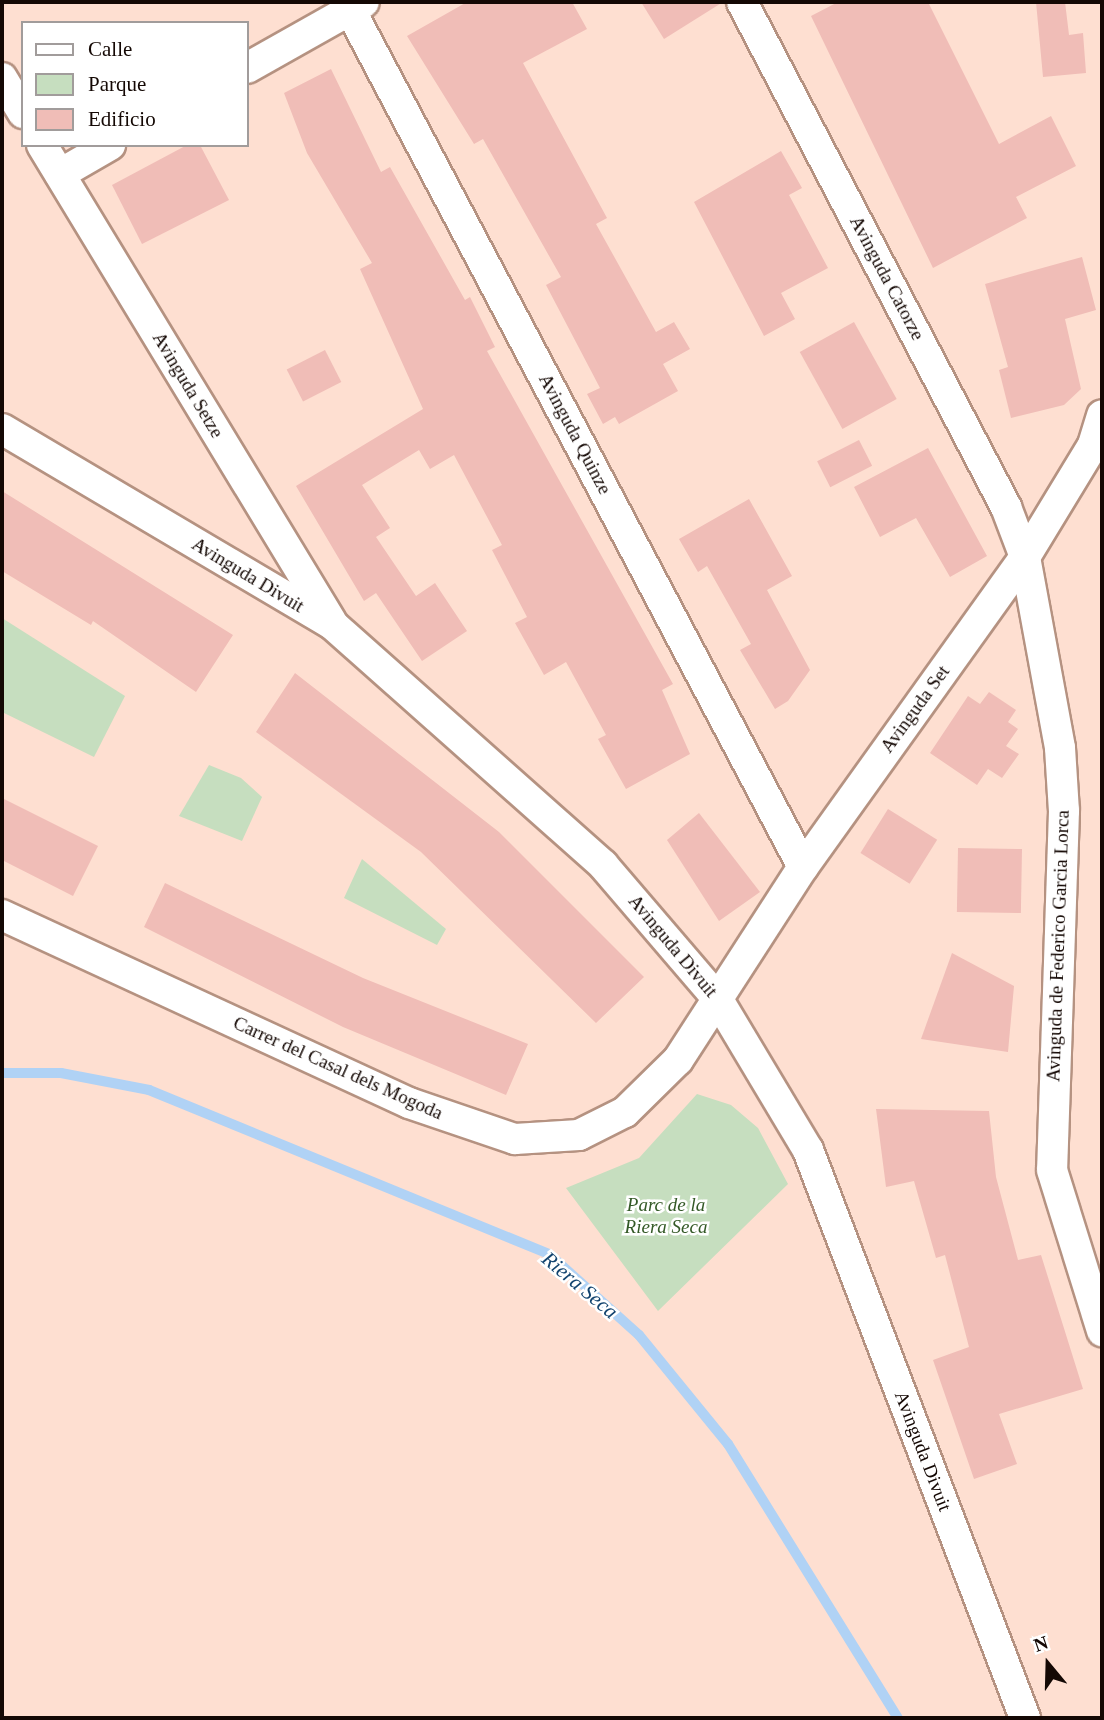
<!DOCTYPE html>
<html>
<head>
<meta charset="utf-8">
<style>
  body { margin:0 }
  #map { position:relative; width:1104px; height:1720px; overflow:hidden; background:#fedfd1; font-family:"Times New Roman",serif }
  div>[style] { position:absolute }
  .green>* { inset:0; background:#c6debf }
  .stream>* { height:10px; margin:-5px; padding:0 5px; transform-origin:5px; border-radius:5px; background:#b0d2f5 }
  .building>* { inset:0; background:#f0bdb7; transform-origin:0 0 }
  .roads { filter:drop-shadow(2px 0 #b59281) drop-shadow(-2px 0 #b59281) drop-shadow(0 2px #b59281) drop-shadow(0 -2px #b59281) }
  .minor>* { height:30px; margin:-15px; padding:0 15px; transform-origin:15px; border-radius:15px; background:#fff }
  span { translate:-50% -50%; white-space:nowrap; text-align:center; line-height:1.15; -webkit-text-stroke:5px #fff; paint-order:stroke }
  .street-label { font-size:19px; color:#140804 }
  .park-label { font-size:19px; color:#335926; font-style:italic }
  .water-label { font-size:21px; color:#13446f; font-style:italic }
  .frame { position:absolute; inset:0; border:4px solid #140804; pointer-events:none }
  .legend { position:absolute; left:21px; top:21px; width:228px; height:126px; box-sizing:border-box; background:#fff; border:2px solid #a19c9b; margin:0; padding:9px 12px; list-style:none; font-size:21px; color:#140804 }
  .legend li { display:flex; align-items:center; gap:14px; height:35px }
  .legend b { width:35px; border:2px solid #a19c9b }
  .north { position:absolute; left:1013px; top:1629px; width:70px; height:70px; -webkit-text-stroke:5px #fff; paint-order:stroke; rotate:341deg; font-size:19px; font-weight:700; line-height:28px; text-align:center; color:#140804 }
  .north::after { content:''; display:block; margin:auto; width:24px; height:32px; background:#140804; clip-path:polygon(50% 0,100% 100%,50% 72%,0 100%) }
</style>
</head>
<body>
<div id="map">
  <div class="green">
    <div style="clip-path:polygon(2px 618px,125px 696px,94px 757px,2px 712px)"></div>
    <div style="clip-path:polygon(209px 765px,241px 778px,262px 797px,242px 841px,179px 816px)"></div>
    <div style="clip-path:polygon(362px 859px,446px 929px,437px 945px,344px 898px)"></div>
    <div style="clip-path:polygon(697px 1094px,731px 1105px,758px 1128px,788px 1184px,658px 1311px,566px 1188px,639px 1158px)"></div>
  </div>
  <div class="stream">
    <div style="left:2px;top:1073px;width:59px"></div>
    <div style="left:61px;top:1073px;width:90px;rotate:10.9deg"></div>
    <div style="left:149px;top:1090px;width:432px;rotate:22.3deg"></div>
    <div style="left:549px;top:1254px;width:121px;rotate:42deg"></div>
    <div style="left:639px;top:1335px;width:141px;rotate:50.8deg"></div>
    <div style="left:728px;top:1444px;width:322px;rotate:58.2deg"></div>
  </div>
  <div class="building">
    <div style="clip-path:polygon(467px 2px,572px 2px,587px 29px,523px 63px,607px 218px,596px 224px,656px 332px,674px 322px,690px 349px,663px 364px,678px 391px,619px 424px,615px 417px,603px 424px,587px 394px,600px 388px,546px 285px,561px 277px,483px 139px,474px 144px,407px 36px)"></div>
    <div style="clip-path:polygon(641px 2px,723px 2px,664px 39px)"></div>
    <div style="clip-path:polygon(838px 2px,928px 2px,999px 144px,1051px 116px,1076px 166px,1016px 197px,1027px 218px,933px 268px,811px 16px)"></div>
    <div style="clip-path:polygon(1036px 2px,1065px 2px,1069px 35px,1083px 33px,1086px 73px,1043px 77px)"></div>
    <div style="clip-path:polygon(331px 69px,381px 172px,390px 167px,465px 300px,470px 297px,495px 347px,487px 351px,673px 684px,662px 690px,690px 754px,626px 789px,598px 739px,606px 735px,566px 662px,544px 675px,515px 623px,527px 617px,492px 550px,502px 545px,454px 455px,430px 469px,419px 450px,362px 485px,390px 528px,376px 537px,416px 596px,435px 583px,467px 631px,422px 661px,376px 593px,364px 601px,296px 486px,423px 409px,360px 269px,372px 263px,307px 153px,284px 93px)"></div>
    <div style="clip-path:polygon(187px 145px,200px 145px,229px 200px,142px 244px,112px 185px)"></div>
    <div style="clip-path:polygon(781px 151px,802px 188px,789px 195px,828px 268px,781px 293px,795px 319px,764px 336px,694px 202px)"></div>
    <div style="clip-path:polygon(1082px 257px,1096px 310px,1065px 319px,1081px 389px,1064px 405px,1011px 418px,999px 370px,1008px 367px,985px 284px)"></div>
    <div style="left:854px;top:322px;width:88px;height:62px;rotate:61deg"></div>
    <div style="left:325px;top:350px;width:36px;height:43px;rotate:63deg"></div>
    <div style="left:859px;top:440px;width:29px;height:47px;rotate:63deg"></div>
    <div style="clip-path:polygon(928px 448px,987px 556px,950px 577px,916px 518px,880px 537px,854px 487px)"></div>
    <div style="clip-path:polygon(2px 491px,233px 635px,196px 692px,93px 621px,91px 625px,2px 571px)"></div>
    <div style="clip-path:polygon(749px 499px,792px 576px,767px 590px,810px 670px,788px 701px,775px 709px,740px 650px,751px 644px,707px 566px,698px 572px,679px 539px)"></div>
    <div style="clip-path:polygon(295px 673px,499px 832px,644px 977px,596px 1023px,421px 852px,256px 732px)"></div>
    <div style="clip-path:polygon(989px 692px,1016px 710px,1008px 722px,1018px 729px,1006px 746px,1019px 754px,1002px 778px,988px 769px,977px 785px,930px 753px,968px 696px,980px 704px)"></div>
    <div style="clip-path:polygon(2px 798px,98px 846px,73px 896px,2px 860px)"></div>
    <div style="left:888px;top:809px;width:58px;height:52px;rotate:32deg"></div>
    <div style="clip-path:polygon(699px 813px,760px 892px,719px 921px,667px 840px)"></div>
    <div style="left:958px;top:848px;width:64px;height:64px;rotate:1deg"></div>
    <div style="clip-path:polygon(165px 883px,363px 978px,528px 1044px,506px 1095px,343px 1027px,144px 927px)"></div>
    <div style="clip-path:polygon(952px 953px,1014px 986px,1008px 1052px,921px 1039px)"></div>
    <div style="clip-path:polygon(876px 1109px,989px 1111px,996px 1177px,1018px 1260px,1041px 1255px,1083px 1389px,999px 1414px,1017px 1464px,974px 1479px,933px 1360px,969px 1347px,945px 1255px,936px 1258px,914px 1181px,886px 1187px)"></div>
  </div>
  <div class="roads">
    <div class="minor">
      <div style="left:346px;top:2px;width:978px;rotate:62.15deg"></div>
      <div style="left:742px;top:2px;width:570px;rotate:62.4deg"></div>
      <div style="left:1006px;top:507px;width:53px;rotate:69.2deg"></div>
      <div style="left:1025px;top:557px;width:194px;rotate:79.6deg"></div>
      <div style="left:1060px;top:748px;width:63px;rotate:86.4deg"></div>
      <div style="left:1064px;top:811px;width:359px;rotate:91.9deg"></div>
      <div style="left:1052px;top:1170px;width:169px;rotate:72.7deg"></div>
      <div style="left:247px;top:68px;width:134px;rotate:-29.4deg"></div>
      <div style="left:2px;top:78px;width:41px;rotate:59deg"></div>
      <div style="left:42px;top:145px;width:557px;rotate:58.74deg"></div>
      <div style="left:60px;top:174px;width:58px;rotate:-30.1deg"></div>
      <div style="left:2px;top:429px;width:385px;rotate:30.6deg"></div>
      <div style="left:333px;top:625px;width:361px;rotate:41.6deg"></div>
      <div style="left:603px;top:865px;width:175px;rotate:49.4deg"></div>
      <div style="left:717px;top:998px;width:177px;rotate:59.1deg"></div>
      <div style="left:808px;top:1150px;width:608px;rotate:69.09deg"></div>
      <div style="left:2px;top:915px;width:448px;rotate:24.8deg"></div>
      <div style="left:409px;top:1103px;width:112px;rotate:18.8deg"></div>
      <div style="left:515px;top:1139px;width:64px;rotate:-3.6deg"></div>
      <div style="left:579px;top:1135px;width:51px;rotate:-26.6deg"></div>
      <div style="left:625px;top:1112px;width:74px;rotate:-44.5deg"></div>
      <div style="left:678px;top:1060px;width:230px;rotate:-57.1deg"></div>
      <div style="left:803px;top:867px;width:381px;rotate:-54.4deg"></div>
      <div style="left:1025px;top:557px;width:131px;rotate:-58.7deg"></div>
      <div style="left:1093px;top:445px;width:31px;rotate:-73deg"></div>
    </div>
  </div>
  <div class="street-label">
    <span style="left:887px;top:278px;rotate:62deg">Avinguda Catorze</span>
    <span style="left:188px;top:385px;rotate:59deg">Avinguda Setze</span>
    <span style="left:575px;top:434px;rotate:62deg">Avinguda Quinze</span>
    <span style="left:248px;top:575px;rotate:31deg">Avinguda Divuit</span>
    <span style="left:915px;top:709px;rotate:-54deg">Avinguda Set</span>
    <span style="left:673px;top:946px;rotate:50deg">Avinguda Divuit</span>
    <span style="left:1058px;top:946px;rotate:-88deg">Avinguda de Federico Garcia Lorca</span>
    <span style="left:338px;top:1068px;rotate:24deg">Carrer del Casal dels Mogoda</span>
    <span style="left:923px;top:1451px;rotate:69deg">Avinguda Divuit</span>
  </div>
  <div class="park-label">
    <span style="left:666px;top:1216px">Parc de la<br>Riera Seca</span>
  </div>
  <div class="water-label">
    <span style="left:580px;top:1285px;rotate:40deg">Riera Seca</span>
  </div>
  <div class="frame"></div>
  <ul class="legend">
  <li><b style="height:9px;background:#fff"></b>Calle</li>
  <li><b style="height:19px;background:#c6debf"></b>Parque</li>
  <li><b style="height:19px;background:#f0bdb7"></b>Edificio</li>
  </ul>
  <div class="north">N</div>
</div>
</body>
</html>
